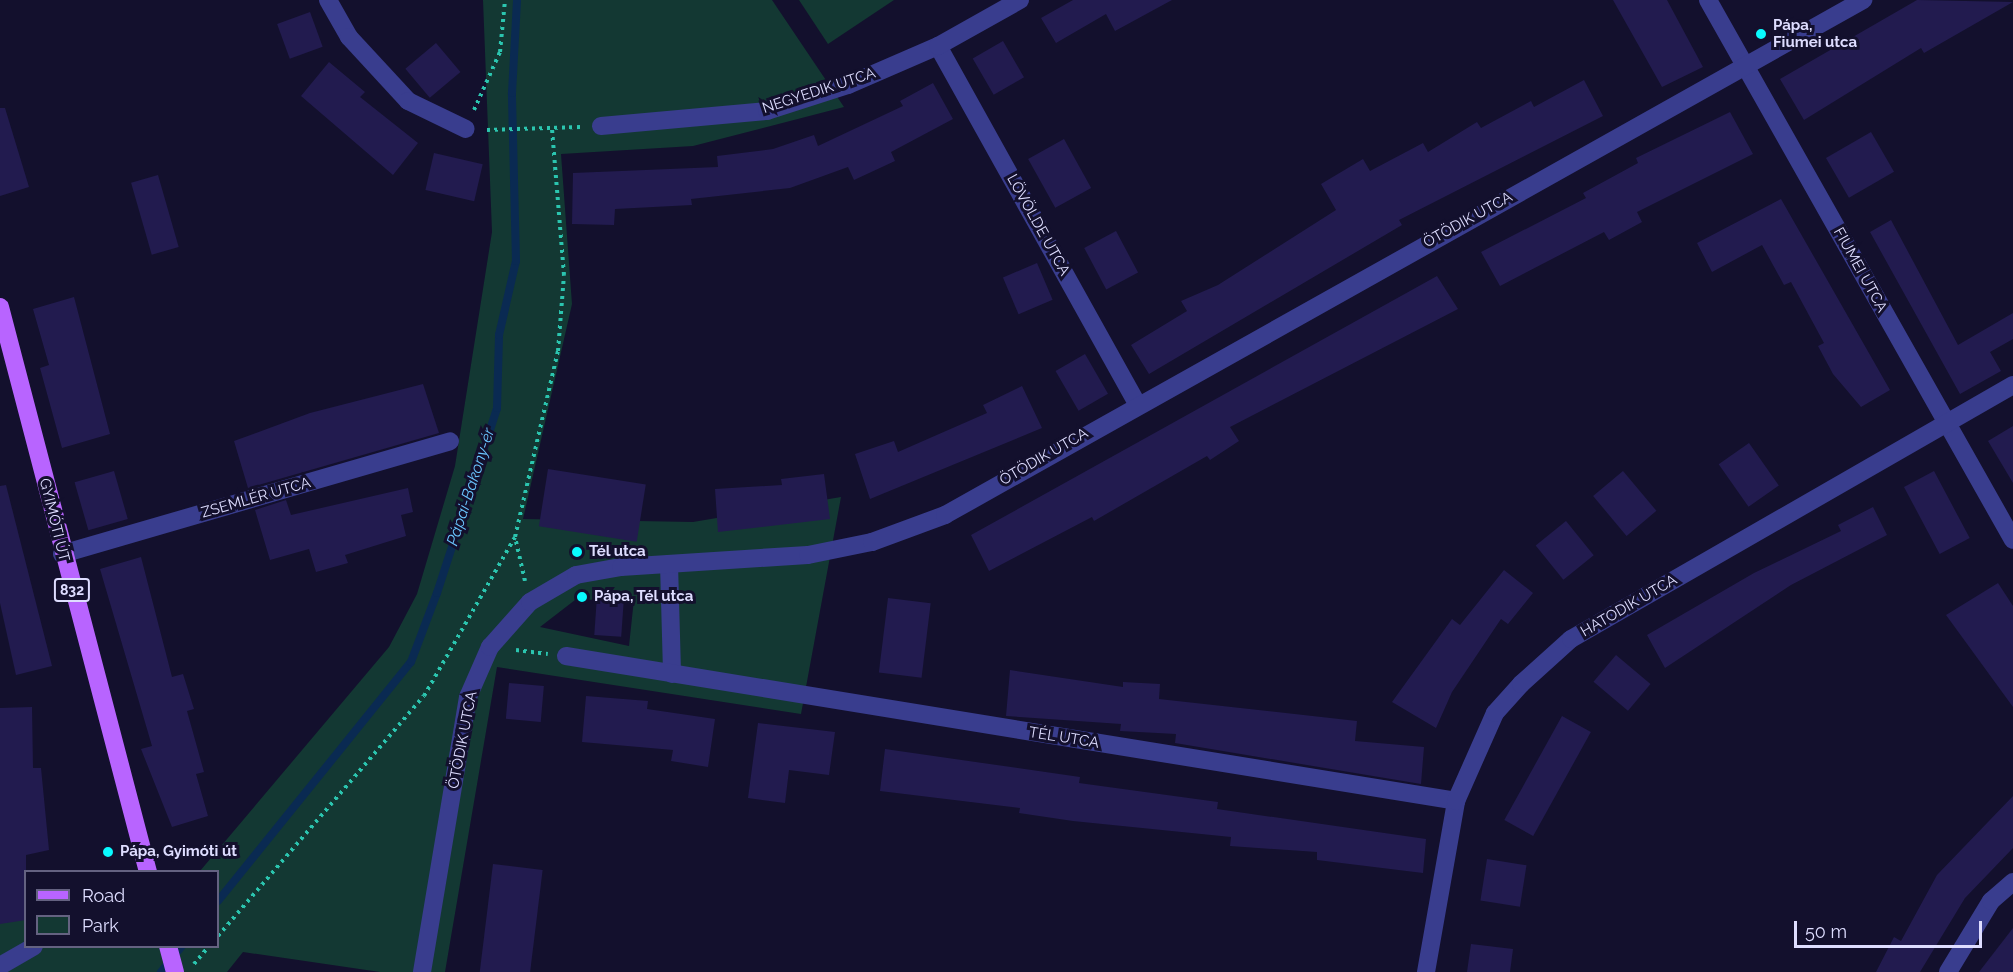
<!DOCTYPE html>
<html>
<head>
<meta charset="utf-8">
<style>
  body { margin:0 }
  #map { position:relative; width:2013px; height:972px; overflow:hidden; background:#13102d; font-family:Raleway,sans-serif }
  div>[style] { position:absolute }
  .green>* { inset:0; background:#133833 }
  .stream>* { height:8px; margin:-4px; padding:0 4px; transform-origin:4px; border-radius:4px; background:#0a2a52 }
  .building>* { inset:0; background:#221b4f; transform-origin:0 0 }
  .path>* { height:4px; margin-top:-2px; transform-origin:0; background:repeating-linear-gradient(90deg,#2bc5af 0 3px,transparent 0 7.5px) }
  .street>* { height:18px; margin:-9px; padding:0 9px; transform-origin:9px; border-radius:9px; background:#393d8e }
  .primary>* { height:18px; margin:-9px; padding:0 9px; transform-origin:9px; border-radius:9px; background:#b864ff }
  .dots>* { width:16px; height:16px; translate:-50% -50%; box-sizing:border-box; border:3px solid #13102d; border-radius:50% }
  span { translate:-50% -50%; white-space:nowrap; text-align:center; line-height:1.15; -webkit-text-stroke:6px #13102d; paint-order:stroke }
  .shield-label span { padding:2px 4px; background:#13102d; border:2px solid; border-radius:4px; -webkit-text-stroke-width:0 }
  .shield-label { font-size:14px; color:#deddff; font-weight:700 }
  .poi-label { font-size:15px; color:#deddff; font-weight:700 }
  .left { translate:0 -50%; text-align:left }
  .street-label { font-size:15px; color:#deddff }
  .water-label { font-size:16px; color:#6bc6ff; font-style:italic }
  .legend { position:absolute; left:24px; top:870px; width:195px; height:78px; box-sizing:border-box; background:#13102d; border:2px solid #646281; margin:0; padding:8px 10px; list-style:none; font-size:18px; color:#deddff }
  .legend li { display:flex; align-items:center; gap:12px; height:30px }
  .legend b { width:30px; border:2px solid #646281 }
  .scale { position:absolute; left:1794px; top:921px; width:188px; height:27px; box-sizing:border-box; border:3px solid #deddff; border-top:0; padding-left:8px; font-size:18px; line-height:21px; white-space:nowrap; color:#deddff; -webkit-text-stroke:4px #13102d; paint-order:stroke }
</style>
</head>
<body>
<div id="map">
  <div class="green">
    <div style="clip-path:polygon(evenodd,483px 0,772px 0,844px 107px,693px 146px,561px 154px,572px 304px,523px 519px,693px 522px,841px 497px,801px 714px,497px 667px,445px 972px,380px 972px,243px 952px,227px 972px,0 972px,0 915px,25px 911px,26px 946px,218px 946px,218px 872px,200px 871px,389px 647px,417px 594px,455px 466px,492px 232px,483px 0,634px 599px,629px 646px,540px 627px,575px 600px,634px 599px)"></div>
    <div style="clip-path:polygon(799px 0,894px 0,828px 44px)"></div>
  </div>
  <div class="stream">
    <div style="left:218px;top:901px;width:307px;rotate:-51.1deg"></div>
    <div style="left:411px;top:662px;width:74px;rotate:-69.4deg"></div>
    <div style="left:437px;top:593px;width:194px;rotate:-72deg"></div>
    <div style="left:497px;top:408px;width:73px;rotate:-88.4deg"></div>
    <div style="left:499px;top:335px;width:76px;rotate:-77.1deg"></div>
    <div style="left:516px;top:261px;width:168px;rotate:-91.4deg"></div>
    <div style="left:512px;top:93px;width:93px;rotate:-86.9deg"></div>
    <div style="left:161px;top:972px;width:33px;rotate:-51deg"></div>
  </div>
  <div class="building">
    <div style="clip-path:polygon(1073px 0,1172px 0,1115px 31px,1106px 14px,1056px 43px,1041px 18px)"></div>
    <div style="clip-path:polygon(1613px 0,1667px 0,1703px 67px,1662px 87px)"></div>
    <div style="clip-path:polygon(1917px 0,2013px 2px,1924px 53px,1921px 48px,1804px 120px,1780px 79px)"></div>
    <div style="left:310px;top:12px;width:37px;height:35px;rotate:70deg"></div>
    <div style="left:1003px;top:41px;width:42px;height:35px;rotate:60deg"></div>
    <div style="left:436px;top:43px;width:38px;height:40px;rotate:50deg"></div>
    <div style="clip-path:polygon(329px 62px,365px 92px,360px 97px,418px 143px,393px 175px,301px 96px)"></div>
    <div style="clip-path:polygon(1584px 80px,1603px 116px,1399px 220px,1402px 225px,1149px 374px,1131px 345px,1187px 311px,1181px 301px,1218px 285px,1336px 210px,1321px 184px,1363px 159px,1370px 171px,1423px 143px,1428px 152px,1477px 122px,1481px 128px,1531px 101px,1534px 107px)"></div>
    <div style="clip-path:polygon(933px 83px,953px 119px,891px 152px,895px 161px,854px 180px,848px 167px,790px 188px,691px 199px,692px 205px,615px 209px,614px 225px,572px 224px,573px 173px,718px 167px,717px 156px,773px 149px,814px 135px,818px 146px,903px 106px,900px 101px)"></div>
    <div style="clip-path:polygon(0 108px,5px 108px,29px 187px,0 196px)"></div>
    <div style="clip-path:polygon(1730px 112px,1753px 154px,1637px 212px,1642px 222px,1609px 240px,1604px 232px,1500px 286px,1481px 252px,1586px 198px,1583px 193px,1638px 163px,1636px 158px)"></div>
    <div style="left:1871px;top:132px;width:46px;height:52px;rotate:60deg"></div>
    <div style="left:1064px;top:139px;width:56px;height:41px;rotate:61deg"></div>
    <div style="left:434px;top:153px;width:50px;height:38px;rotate:13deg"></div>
    <div style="left:158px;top:175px;width:75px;height:28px;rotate:74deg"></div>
    <div style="clip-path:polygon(1781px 199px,1890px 390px,1861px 407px,1833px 374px,1818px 346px,1824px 343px,1791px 282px,1784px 285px,1762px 245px,1712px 272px,1697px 243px)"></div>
    <div style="clip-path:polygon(1891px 220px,1958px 345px,2013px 313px,2013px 339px,1990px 352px,2001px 371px,1960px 394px,1870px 232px)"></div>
    <div style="left:1116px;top:231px;width:47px;height:36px;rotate:62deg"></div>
    <div style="left:1037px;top:263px;width:40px;height:37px;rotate:67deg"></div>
    <div style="clip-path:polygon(1437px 276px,1458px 309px,1230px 427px,1239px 441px,1210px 460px,1207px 456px,1094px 521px,1092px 517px,989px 571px,971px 535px)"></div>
    <div style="clip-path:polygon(74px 297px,110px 434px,62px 448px,40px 368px,49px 365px,33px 309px)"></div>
    <div style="left:1085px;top:354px;width:46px;height:34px;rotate:60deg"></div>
    <div style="clip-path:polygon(423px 384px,439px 433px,248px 488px,234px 441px,310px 413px)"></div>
    <div style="clip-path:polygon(1022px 386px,1042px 428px,870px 499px,855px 454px,894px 441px,898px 452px,987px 413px,983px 405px)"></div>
    <div style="clip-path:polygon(2013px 426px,2013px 483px,1988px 441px)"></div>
    <div style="left:1749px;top:443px;width:52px;height:37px;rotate:55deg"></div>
    <div style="left:548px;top:469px;width:99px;height:58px;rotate:9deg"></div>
    <div style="left:114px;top:471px;width:50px;height:41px;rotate:74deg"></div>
    <div style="left:1623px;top:471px;width:52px;height:39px;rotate:50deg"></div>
    <div style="left:1934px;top:471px;width:76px;height:34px;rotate:62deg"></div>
    <div style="clip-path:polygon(824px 474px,830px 519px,718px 532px,715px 489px,782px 485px,781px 479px)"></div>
    <div style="clip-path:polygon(6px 485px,52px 666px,16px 675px,0 603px,0 486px)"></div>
    <div style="clip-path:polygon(408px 488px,413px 512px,401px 515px,406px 536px,345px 555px,348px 563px,316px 572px,309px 549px,270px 560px,255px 510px,286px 500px,291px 515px)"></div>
    <div style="clip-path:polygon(1873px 507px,1887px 535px,1791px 585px,1665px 668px,1647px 635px,1754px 573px,1841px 531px,1838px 525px)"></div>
    <div style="left:1566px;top:521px;width:44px;height:39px;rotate:51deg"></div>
    <div style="clip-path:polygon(141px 557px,172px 677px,183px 674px,194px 709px,187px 711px,204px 772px,196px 774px,208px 816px,172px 827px,141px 749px,152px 746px,100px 569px)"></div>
    <div style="clip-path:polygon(1504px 570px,1533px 593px,1508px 624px,1501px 619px,1452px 692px,1436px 728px,1392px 702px,1452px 619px,1460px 625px)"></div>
    <div style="clip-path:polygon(1998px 583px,2013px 606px,2013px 707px,1946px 615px)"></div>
    <div style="left:597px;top:596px;width:27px;height:39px;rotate:4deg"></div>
    <div style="left:888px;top:598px;width:43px;height:75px;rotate:7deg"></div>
    <div style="left:1616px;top:655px;width:45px;height:35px;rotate:40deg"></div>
    <div style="clip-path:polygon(1010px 670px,1123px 687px,1123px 682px,1160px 684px,1159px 699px,1357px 721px,1355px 741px,1424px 747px,1421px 784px,1175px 743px,1176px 734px,1120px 731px,1121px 724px,1006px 716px)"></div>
    <div style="left:509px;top:683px;width:35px;height:36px;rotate:5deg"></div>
    <div style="clip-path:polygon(586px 696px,648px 701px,647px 709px,715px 719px,708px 767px,671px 761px,673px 750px,582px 742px)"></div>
    <div style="clip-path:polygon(32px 707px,33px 768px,41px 768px,49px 850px,26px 855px,26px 920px,0 924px,0 708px)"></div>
    <div style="left:1562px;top:716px;width:33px;height:119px;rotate:29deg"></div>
    <div style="clip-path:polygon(758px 723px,835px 732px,829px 775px,789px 770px,785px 803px,748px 798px)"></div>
    <div style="clip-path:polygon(885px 749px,1080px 777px,1079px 783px,1218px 802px,1217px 809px,1426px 839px,1423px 873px,1317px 860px,1317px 852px,1230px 846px,1231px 837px,1073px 821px,1019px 813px,1020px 808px,880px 791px)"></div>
    <div style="clip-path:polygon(2013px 796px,2013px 848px,1965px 898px,1920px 972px,1876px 972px,1894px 937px,1901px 941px,1937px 875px)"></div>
    <div style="left:1487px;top:859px;width:40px;height:42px;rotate:9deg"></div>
    <div style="left:493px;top:864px;width:50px;height:109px;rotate:7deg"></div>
    <div style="clip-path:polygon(2013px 928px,2013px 972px,1979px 972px)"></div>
    <div style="clip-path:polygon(1471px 944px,1513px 949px,1510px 972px,1467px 972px)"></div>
  </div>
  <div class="path">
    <div style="left:474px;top:110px;width:64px;rotate:-65.9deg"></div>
    <div style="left:500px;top:52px;width:52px;rotate:-84.5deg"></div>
    <div style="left:487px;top:130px;width:94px;rotate:-1.8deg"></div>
    <div style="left:525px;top:581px;width:45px;rotate:-102.8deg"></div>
    <div style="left:515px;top:537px;width:191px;rotate:-77deg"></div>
    <div style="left:558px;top:351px;width:76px;rotate:-85.5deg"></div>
    <div style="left:564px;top:275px;width:147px;rotate:-94.7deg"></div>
    <div style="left:516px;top:650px;width:32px;rotate:7deg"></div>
    <div style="left:218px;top:936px;width:316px;rotate:-49.4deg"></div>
    <div style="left:424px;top:696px;width:183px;rotate:-60.2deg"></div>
    <div style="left:194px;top:964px;width:23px;rotate:-50deg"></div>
  </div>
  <div class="street">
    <div style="left:328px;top:0;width:43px;rotate:60.4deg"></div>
    <div style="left:349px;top:37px;width:87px;rotate:47.3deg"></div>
    <div style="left:408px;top:101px;width:64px;rotate:25.8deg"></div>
    <div style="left:1708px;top:0;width:620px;rotate:60.54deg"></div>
    <div style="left:938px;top:46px;width:409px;rotate:60.9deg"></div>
    <div style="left:601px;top:126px;width:167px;rotate:-5.2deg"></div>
    <div style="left:767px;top:111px;width:85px;rotate:-17.8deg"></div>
    <div style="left:848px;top:85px;width:98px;rotate:-23.4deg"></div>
    <div style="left:938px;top:46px;width:94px;rotate:-29.3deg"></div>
    <div style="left:62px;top:554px;width:404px;rotate:-16.2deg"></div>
    <div style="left:669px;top:564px;width:110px;rotate:88.4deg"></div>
    <div style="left:566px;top:656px;width:902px;rotate:9.25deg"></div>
    <div style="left:0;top:966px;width:39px;rotate:-30deg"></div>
    <div style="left:422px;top:972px;width:279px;rotate:-80.5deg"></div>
    <div style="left:468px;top:697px;width:55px;rotate:-66.3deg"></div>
    <div style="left:490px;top:647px;width:60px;rotate:-48.4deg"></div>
    <div style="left:530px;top:602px;width:53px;rotate:-30.4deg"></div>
    <div style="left:576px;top:575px;width:46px;rotate:-10.1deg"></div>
    <div style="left:621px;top:567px;width:187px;rotate:-3.7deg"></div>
    <div style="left:808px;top:555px;width:65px;rotate:-11.5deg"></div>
    <div style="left:872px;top:542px;width:78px;rotate:-20.3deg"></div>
    <div style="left:945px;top:515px;width:1053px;rotate:-29.29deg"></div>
    <div style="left:1426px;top:972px;width:174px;rotate:-80deg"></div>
    <div style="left:1456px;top:801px;width:96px;rotate:-66.1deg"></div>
    <div style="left:1495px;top:713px;width:39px;rotate:-48deg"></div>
    <div style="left:1521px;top:684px;width:67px;rotate:-42deg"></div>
    <div style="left:1571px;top:639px;width:510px;rotate:-29.88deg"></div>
    <div style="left:1948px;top:972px;width:83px;rotate:-58.8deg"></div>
    <div style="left:1991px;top:901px;width:29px;rotate:-41deg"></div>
  </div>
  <div class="primary">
    <div style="left:0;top:307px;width:584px;rotate:75.32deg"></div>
    <div style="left:168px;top:946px;width:27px;rotate:75deg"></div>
  </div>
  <div class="dots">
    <div style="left:1761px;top:34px;background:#09faff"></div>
    <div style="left:577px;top:552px;background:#09faff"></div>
    <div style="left:582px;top:597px;background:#09faff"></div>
    <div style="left:108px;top:852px;background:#09faff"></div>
  </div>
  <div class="shield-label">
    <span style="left:72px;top:590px">832</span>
  </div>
  <div class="poi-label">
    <span class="left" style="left:1773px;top:34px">Pápa,<br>Fiumei utca</span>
    <span class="left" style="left:589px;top:552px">Tél utca</span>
    <span class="left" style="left:594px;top:597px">Pápa, Tél utca</span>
    <span class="left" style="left:120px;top:852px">Pápa, Gyimóti út</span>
  </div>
  <div class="street-label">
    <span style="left:819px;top:91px;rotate:-18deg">NEGYEDIK UTCA</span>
    <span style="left:1468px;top:220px;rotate:-29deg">ÖTÖDIK UTCA</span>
    <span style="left:1038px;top:225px;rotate:61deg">LÖVÖLDE UTCA</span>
    <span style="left:1860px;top:270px;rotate:61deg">FIUMEI UTCA</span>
    <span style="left:1044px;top:457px;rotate:-30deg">ÖTÖDIK UTCA</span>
    <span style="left:256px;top:498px;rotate:-16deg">ZSEMLÉR UTCA</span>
    <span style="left:54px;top:520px;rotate:76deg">GYIMÓTI ÚT</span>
    <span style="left:1629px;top:606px;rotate:-30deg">HATODIK UTCA</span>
    <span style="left:1064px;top:738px;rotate:9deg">TÉL UTCA</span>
    <span style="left:463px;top:740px;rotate:-79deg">ÖTÖDIK UTCA</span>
  </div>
  <div class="water-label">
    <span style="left:471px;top:487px;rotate:-72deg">Pápai-Bakony-ér</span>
  </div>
  <ul class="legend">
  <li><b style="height:8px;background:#b864ff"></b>Road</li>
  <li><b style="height:16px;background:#133833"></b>Park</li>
  </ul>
  <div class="scale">50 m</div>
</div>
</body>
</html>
